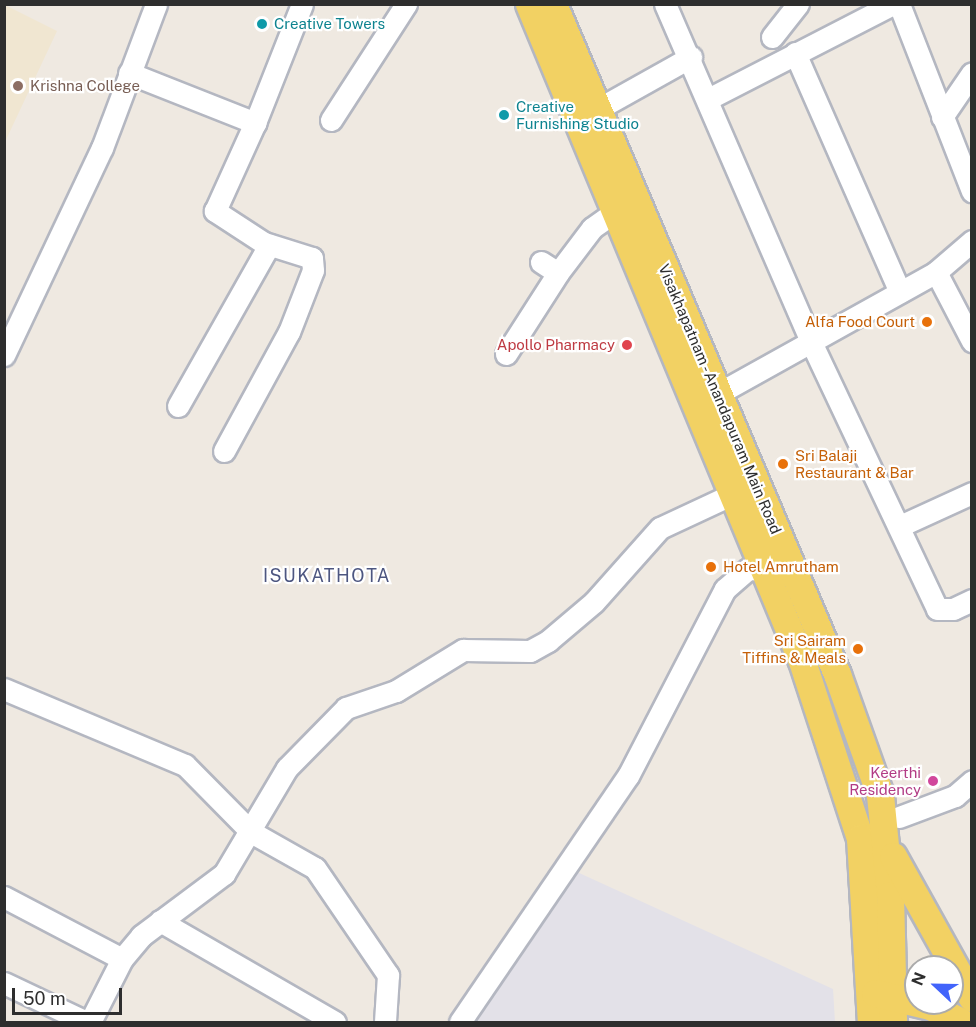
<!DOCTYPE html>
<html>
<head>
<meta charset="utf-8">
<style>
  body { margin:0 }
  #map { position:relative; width:976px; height:1027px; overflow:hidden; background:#efe9e1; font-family:"Public Sans",sans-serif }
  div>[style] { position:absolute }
  .industrial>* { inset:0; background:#e3e1e8 }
  .education>* { inset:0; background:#f0e6d1 }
  .roads { filter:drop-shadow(2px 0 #b4b7c1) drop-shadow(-2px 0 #b4b7c1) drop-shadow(0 2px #b4b7c1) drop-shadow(0 -2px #b4b7c1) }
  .minor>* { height:21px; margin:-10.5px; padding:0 10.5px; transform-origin:10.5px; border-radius:10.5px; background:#fff }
  .major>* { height:27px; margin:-13.5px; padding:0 13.5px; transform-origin:13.5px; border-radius:13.5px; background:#f2d163 }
  .dots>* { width:16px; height:16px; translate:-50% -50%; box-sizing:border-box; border:3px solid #fff; border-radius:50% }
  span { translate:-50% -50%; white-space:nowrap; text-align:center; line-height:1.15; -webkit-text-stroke:4.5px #fff; paint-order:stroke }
  .culture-label { font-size:15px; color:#0d838f }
  .left { translate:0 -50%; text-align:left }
  .education-label { font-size:15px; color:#785e54 }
  .food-label { font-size:15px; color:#c56008 }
  .right { translate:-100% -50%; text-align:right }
  .health-label { font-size:15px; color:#be3a42 }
  .street-label { font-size:15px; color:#2e2e2e }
  .hotel-label { font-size:15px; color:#b23c85 }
  .quarter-label { font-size:18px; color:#4d5680; letter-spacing:1.5px }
  .frame { position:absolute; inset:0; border:6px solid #2e2e2e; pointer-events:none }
  .north { position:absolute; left:904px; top:955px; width:60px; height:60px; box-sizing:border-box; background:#fff; border:2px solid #ababab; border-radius:50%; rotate:292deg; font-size:16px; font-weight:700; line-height:24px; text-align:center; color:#2e2e2e }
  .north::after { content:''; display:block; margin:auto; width:21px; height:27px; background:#4264fb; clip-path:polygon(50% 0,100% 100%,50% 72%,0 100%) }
  .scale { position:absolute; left:12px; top:988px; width:110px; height:27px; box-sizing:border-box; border:3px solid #2e2e2e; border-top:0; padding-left:8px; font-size:18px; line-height:21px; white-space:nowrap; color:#2e2e2e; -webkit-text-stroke:4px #fff; paint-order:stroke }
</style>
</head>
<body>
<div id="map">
  <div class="industrial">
    <div style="clip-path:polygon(577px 872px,833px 989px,835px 1022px,473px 1022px)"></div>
  </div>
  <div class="education">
    <div style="clip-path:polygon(5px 5px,57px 31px,5px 142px)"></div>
  </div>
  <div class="roads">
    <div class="minor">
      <div style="left:665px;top:4px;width:368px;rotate:66.6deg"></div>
      <div style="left:811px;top:342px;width:295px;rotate:64.7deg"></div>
      <div style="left:937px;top:609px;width:16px"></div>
      <div style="left:953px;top:609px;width:21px;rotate:-25deg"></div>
      <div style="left:899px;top:4px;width:201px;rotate:68.7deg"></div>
      <div style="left:772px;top:37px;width:42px;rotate:-51.8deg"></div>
      <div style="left:795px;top:53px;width:261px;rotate:66.3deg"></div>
      <div style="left:129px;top:73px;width:136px;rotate:21.6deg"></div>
      <div style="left:255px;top:123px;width:128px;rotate:-68.4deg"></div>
      <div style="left:708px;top:99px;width:208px;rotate:-27.2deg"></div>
      <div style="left:596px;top:110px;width:109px;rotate:-29.2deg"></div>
      <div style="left:942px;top:117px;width:53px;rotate:-55.7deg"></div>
      <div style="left:331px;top:120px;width:138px;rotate:-57.1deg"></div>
      <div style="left:541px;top:262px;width:20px;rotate:33deg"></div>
      <div style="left:558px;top:273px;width:56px;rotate:-52.9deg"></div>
      <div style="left:592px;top:228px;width:28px;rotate:-35deg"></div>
      <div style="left:936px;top:272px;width:78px;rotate:62.4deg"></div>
      <div style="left:506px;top:354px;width:96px;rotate:-57.3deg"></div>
      <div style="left:4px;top:355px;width:229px;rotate:-64.7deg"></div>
      <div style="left:102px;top:148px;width:154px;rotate:-69.4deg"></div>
      <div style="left:719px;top:393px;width:248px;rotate:-29.1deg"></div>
      <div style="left:936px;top:272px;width:48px;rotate:-40.7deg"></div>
      <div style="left:178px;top:406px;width:185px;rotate:-60.5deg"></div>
      <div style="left:224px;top:451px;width:136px;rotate:-61.4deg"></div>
      <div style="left:289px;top:332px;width:66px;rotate:-68.8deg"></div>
      <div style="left:313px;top:270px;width:12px;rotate:-95deg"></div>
      <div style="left:312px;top:258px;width:50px;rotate:-162.6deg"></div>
      <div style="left:264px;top:243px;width:59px;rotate:-146.9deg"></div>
      <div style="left:215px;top:211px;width:97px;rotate:-65.6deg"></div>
      <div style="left:902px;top:525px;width:77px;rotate:-24.6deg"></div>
      <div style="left:4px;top:689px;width:196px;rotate:22.8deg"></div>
      <div style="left:185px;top:765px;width:94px;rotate:45.4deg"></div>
      <div style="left:251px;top:832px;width:73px;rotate:29.4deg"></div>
      <div style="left:315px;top:868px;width:130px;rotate:55.7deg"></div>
      <div style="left:388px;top:975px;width:47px;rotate:93.7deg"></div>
      <div style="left:899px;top:817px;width:60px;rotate:-20.6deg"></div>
      <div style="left:955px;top:796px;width:23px;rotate:-41deg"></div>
      <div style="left:4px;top:897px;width:133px;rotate:27.7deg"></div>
      <div style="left:160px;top:921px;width:202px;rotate:30deg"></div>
      <div style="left:4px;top:983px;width:91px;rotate:25.4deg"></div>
      <div style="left:90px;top:1022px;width:71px;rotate:-63.1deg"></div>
      <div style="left:122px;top:959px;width:30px;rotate:-50deg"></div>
      <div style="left:141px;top:936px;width:104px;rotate:-36.8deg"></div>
      <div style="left:224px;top:874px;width:123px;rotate:-59.3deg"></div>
      <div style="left:287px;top:768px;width:84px;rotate:-45.5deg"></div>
      <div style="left:346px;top:708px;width:53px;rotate:-18.8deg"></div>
      <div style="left:396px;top:691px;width:79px;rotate:-31.5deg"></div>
      <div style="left:463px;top:650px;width:67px;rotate:0.9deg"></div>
      <div style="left:530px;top:651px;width:21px;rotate:-29deg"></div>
      <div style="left:548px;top:641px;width:60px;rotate:-40.3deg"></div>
      <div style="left:594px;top:602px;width:99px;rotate:-48.3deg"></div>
      <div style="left:660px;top:528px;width:81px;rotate:-25deg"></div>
      <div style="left:460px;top:1022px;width:298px;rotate:-55.7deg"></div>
      <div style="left:628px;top:776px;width:211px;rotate:-62.6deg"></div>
      <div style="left:725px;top:589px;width:30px;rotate:-41deg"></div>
      <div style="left:748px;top:569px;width:19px;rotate:3deg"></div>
    </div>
    <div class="major">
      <div style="left:529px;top:4px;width:711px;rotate:67.44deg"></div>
      <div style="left:802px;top:661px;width:186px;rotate:71.9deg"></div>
      <div style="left:860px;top:838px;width:184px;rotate:86.6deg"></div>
      <div style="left:553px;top:4px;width:728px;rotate:67.03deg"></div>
      <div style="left:837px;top:674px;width:128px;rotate:70.4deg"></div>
      <div style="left:880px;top:795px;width:100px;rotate:84.3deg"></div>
      <div style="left:890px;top:895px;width:127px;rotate:88.6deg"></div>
      <div style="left:893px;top:856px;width:162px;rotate:60.9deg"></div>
      <div style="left:875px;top:993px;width:57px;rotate:13.3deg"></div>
      <div style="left:930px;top:1006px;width:35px;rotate:27deg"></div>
    </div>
  </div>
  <div class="dots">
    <div style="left:262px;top:24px;background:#0f9aa8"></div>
    <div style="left:18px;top:86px;background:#8d6e63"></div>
    <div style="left:504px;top:115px;background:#0f9aa8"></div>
    <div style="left:927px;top:322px;background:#e8710a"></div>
    <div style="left:627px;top:345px;background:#e0444e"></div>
    <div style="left:783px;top:464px;background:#e8710a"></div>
    <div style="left:711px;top:567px;background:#e8710a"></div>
    <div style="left:858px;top:649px;background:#e8710a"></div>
    <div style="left:933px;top:781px;background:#d1479c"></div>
  </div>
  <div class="culture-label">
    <span class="left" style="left:274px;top:24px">Creative Towers</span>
    <span class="left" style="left:516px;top:115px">Creative<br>Furnishing Studio</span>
  </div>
  <div class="education-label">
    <span class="left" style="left:30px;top:86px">Krishna College</span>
  </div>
  <div class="food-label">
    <span class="right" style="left:915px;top:322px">Alfa Food Court</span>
    <span class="left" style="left:795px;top:464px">Sri Balaji<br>Restaurant &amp; Bar</span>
    <span class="left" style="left:723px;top:567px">Hotel Amrutham</span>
    <span class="right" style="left:846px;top:649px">Sri Sairam<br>Tiffins &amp; Meals</span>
  </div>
  <div class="health-label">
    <span class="right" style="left:615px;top:345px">Apollo Pharmacy</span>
  </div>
  <div class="street-label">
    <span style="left:720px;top:399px;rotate:67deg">Visakhapatnam - Anandapuram Main Road</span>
  </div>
  <div class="hotel-label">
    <span class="right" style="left:921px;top:781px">Keerthi<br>Residency</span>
  </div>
  <div class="quarter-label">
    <span style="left:327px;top:576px">ISUKATHOTA</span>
  </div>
  <div class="frame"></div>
  <div class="north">N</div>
  <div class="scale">50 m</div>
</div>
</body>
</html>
